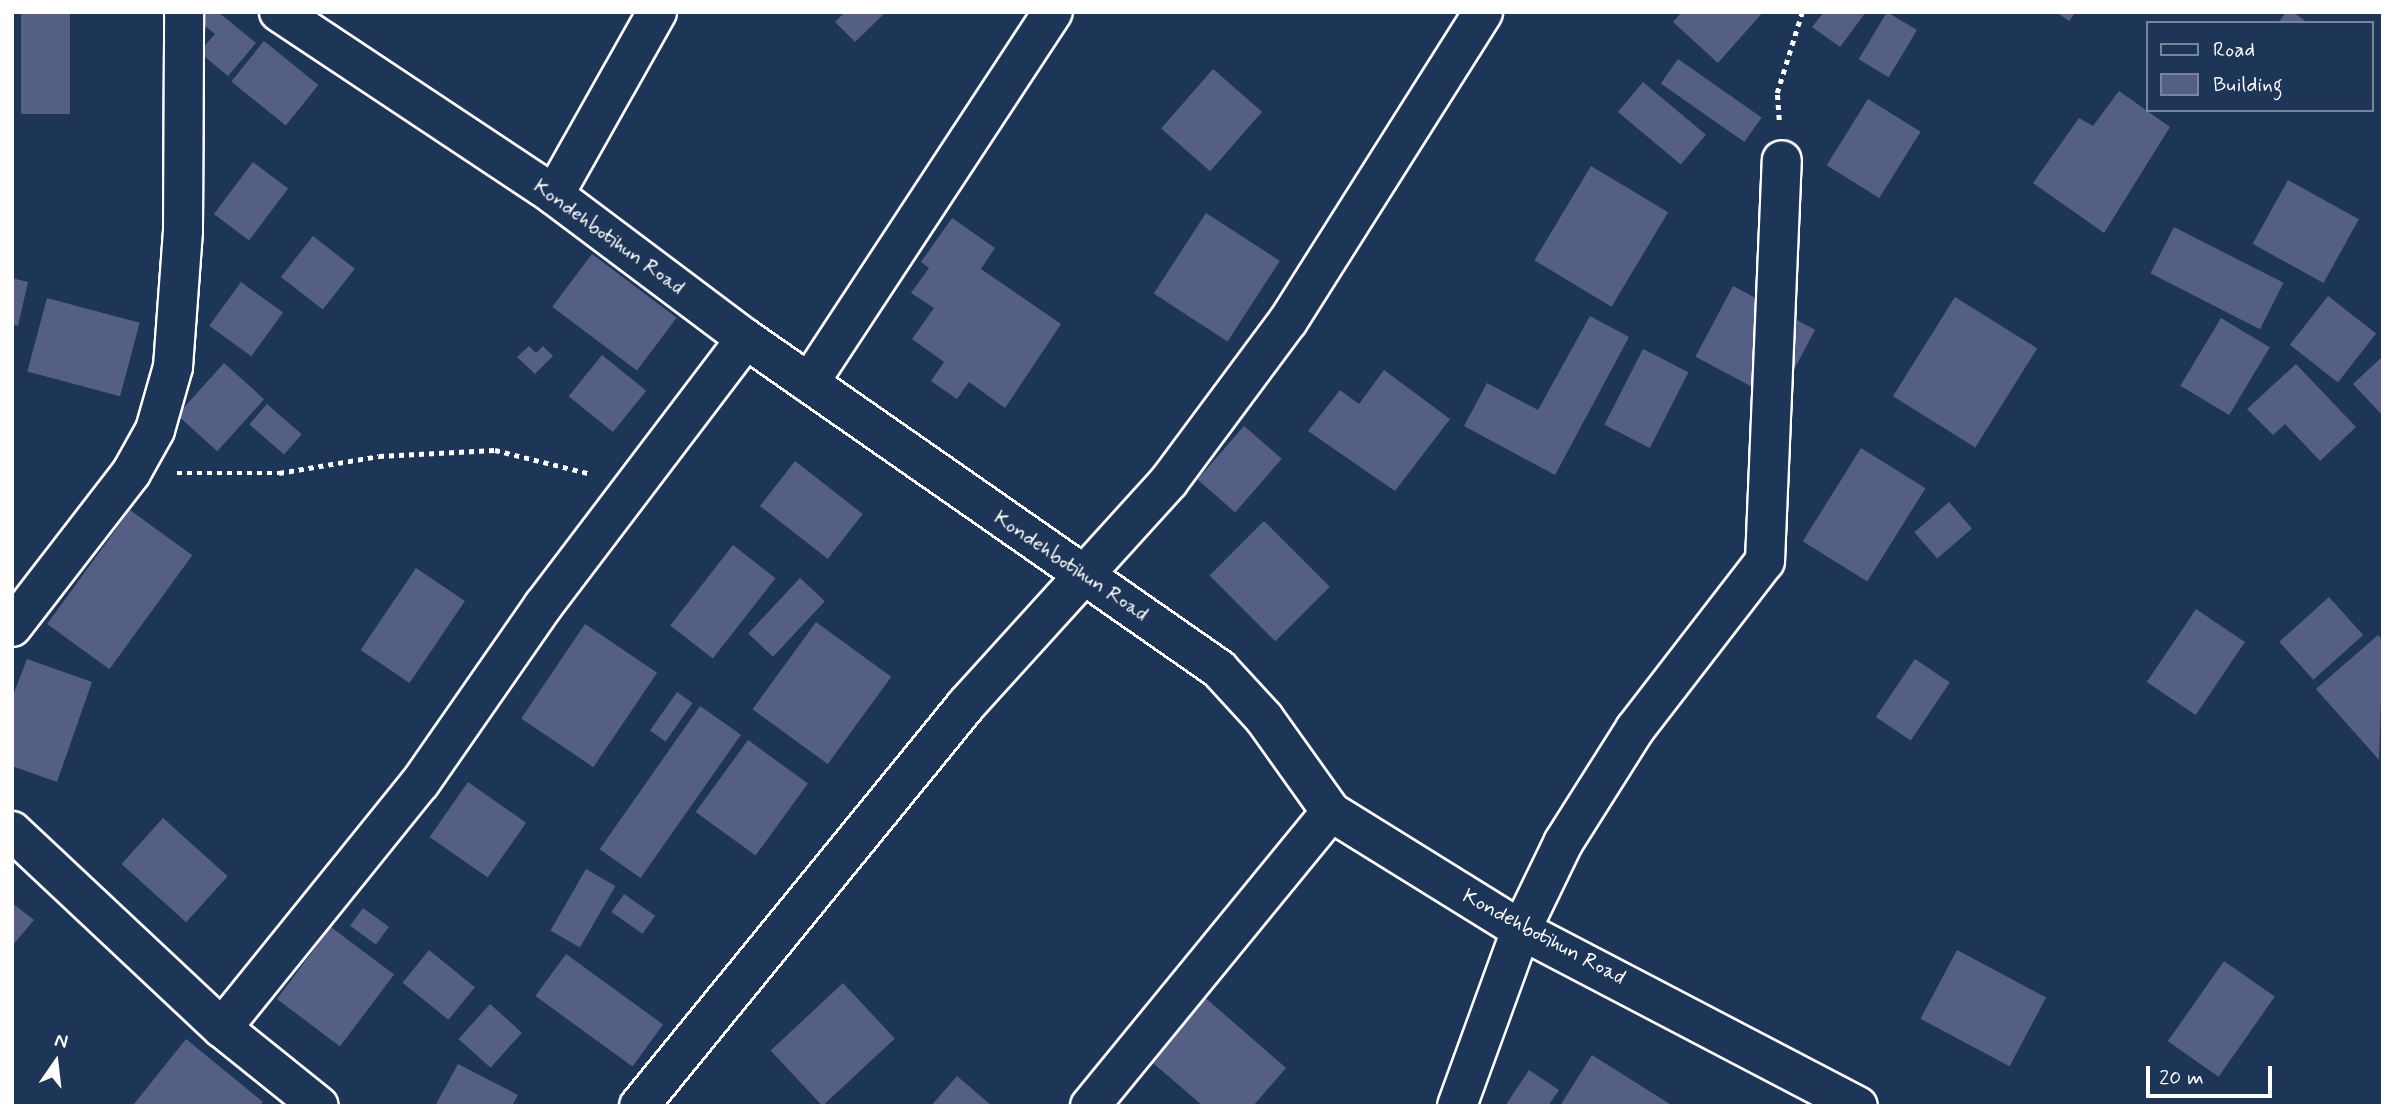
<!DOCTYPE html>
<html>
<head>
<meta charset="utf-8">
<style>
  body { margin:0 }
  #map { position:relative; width:2395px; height:1118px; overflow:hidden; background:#1d3557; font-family:Mynerve,sans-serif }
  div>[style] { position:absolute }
  .building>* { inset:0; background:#555f86; transform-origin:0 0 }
  .path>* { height:4.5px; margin-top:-2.25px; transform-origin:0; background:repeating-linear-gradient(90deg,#fff 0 5px,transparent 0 10px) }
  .roads { filter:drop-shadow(2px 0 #fff) drop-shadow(-2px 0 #fff) drop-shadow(0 2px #fff) drop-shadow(0 -2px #fff) }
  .street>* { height:38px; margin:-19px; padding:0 19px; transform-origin:19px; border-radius:19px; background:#1d3557 }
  span { translate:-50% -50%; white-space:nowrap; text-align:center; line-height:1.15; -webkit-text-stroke:7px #1d3557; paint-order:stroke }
  .street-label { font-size:21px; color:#fff }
  .frame { position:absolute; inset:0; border:14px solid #fff; pointer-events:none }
  .legend { position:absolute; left:2146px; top:21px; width:228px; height:91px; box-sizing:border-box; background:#1d3557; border:2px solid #77869a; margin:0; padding:9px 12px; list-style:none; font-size:21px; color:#fff }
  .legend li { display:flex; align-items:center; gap:14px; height:35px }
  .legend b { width:35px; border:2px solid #77869a }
  .north { position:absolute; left:21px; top:1027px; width:70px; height:70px; -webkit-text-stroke:5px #1d3557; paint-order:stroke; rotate:14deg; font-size:19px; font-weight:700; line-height:28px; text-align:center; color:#fff }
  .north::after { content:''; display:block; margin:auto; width:24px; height:32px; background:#fff; clip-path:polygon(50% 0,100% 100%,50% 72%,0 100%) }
  .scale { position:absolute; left:2146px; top:1066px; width:126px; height:32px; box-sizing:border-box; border:4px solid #fff; border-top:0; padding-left:9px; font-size:21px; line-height:24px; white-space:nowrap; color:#fff; -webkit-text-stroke:5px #1d3557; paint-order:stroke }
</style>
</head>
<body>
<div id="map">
  <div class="building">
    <div style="left:21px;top:12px;width:49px;height:102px"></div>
    <div style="clip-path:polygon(207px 12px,218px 12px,256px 43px,228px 76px,199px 52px,215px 34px,200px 22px)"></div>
    <div style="clip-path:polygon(845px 12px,886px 12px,855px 42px,835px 22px)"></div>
    <div style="clip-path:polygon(1682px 12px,1763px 12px,1718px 63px,1673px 22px)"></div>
    <div style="clip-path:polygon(1824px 12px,1866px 12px,1840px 47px,1812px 27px)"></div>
    <div style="left:1887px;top:12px;width:35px;height:55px;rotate:31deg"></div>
    <div style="clip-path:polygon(2056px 12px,2076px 12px,2069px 21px)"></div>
    <div style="clip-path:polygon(2286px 12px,2293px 12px,2308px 23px,2278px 23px)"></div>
    <div style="left:264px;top:41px;width:70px;height:52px;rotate:39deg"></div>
    <div style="left:1678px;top:59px;width:102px;height:30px;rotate:35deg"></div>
    <div style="left:1213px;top:69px;width:65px;height:79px;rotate:41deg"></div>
    <div style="left:1643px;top:82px;width:82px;height:39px;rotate:40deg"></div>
    <div style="clip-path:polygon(2119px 91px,2170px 127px,2104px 233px,2033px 183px,2079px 118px,2093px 126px)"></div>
    <div style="left:1868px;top:99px;width:62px;height:78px;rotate:32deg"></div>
    <div style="left:253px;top:162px;width:44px;height:65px;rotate:37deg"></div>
    <div style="left:1591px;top:166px;width:90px;height:110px;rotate:31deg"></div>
    <div style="left:2288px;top:180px;width:81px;height:73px;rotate:29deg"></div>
    <div style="left:1206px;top:213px;width:88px;height:96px;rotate:33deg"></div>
    <div style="clip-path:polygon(952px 218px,995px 248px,981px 269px,1061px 324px,1005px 408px,969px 382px,957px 399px,931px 381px,944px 362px,912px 339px,934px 308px,911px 293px,929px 268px,921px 262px)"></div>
    <div style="left:2174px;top:227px;width:123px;height:52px;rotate:27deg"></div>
    <div style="left:313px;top:236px;width:53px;height:52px;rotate:38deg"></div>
    <div style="left:592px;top:254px;width:106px;height:66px;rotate:37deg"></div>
    <div style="clip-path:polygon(12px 278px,28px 282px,18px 326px,12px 324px)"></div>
    <div style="left:241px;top:282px;width:52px;height:54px;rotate:36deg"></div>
    <div style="left:1733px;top:286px;width:93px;height:80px;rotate:28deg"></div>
    <div style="left:2328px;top:296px;width:61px;height:62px;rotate:38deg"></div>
    <div style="left:1955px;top:297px;width:97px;height:117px;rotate:32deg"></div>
    <div style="left:47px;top:298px;width:96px;height:76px;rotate:15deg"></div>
    <div style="clip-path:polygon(1590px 316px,1629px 337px,1555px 475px,1464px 426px,1487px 383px,1538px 410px)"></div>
    <div style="left:2221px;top:318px;width:57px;height:79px;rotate:31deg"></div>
    <div style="clip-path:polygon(529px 346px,536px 353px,543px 346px,553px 356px,535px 374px,517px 357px)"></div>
    <div style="left:1643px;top:349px;width:51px;height:85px;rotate:27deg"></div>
    <div style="left:602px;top:355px;width:57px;height:53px;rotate:39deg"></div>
    <div style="clip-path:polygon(2383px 356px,2383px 416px,2353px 384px)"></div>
    <div style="left:224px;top:363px;width:54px;height:70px;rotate:42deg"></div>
    <div style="clip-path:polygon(2296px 364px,2356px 427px,2320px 461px,2285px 424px,2273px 435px,2247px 409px)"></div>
    <div style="clip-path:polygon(1384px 370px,1450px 419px,1395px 491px,1308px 431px,1340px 390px,1359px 404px)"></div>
    <div style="left:267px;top:404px;width:46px;height:27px;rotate:41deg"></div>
    <div style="left:1244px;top:426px;width:50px;height:71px;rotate:41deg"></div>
    <div style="left:1861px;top:448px;width:76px;height:110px;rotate:32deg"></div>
    <div style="left:795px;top:461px;width:86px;height:57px;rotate:38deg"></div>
    <div style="left:1949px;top:502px;width:35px;height:46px;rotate:49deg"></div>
    <div style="left:130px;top:510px;width:77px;height:141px;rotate:36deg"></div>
    <div style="left:1264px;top:521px;width:93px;height:77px;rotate:45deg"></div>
    <div style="left:733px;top:545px;width:54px;height:102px;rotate:38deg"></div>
    <div style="left:416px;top:568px;width:59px;height:99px;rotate:34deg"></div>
    <div style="left:800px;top:578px;width:34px;height:76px;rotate:43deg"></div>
    <div style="left:2329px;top:597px;width:51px;height:67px;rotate:48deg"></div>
    <div style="left:2196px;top:609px;width:59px;height:88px;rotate:34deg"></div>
    <div style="left:816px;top:622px;width:93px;height:108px;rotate:36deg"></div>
    <div style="left:585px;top:624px;width:87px;height:114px;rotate:34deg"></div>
    <div style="clip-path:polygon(2378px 635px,2383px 640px,2379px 760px,2316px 689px)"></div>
    <div style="clip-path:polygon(27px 659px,92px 682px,57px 782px,12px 766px,12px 698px)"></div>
    <div style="left:1915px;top:659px;width:42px;height:70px;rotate:34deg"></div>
    <div style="left:677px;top:692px;width:19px;height:47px;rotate:35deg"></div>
    <div style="left:700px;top:706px;width:50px;height:175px;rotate:35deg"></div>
    <div style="left:748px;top:740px;width:74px;height:89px;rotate:36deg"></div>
    <div style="left:468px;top:782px;width:71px;height:67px;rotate:35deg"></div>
    <div style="left:163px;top:818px;width:87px;height:62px;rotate:42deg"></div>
    <div style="left:586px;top:869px;width:34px;height:71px;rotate:30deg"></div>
    <div style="left:624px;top:894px;width:38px;height:22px;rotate:35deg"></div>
    <div style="clip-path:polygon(12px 903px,34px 920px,12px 946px)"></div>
    <div style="left:363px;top:908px;width:32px;height:22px;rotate:36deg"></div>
    <div style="left:331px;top:927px;width:79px;height:90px;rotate:37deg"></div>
    <div style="left:429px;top:950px;width:59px;height:42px;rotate:39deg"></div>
    <div style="left:1957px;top:950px;width:101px;height:78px;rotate:28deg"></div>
    <div style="left:566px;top:954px;width:120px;height:52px;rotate:36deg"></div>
    <div style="left:2224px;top:961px;width:62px;height:98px;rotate:35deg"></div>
    <div style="left:843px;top:983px;width:76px;height:99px;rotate:47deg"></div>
    <div style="clip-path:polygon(1201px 994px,1286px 1068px,1253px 1106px,1203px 1106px,1146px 1057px)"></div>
    <div style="left:490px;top:1004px;width:43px;height:47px;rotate:42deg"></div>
    <div style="clip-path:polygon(186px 1039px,263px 1102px,259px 1106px,134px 1104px)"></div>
    <div style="clip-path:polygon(1592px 1055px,1673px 1106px,1560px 1106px)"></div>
    <div style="clip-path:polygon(458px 1064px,518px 1095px,512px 1106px,435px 1106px)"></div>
    <div style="clip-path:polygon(1529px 1070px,1559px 1090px,1548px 1106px,1505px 1106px)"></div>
    <div style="clip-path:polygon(957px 1076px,992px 1106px,931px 1106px)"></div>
  </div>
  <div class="path">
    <div style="left:1779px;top:120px;width:27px;rotate:-94deg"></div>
    <div style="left:1777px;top:93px;width:85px;rotate:-72.8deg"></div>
    <div style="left:177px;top:473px;width:102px"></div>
    <div style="left:279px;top:473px;width:101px;rotate:-9.6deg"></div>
    <div style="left:379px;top:456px;width:116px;rotate:-3deg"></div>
    <div style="left:495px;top:450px;width:99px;rotate:14deg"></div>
  </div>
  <div class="roads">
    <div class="street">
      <div style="left:279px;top:12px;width:330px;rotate:33.6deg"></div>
      <div style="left:554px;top:195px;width:240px;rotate:36.9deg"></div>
      <div style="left:746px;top:339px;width:577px;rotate:34.9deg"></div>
      <div style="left:1219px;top:669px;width:67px;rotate:47.4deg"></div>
      <div style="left:1264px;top:718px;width:115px;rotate:54.5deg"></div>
      <div style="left:1331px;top:812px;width:224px;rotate:31.8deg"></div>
      <div style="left:1521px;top:930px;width:380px;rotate:27.6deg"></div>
      <div style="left:554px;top:195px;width:210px;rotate:-60.6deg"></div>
      <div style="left:809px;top:383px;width:444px;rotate:-56.7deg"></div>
      <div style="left:12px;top:627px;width:195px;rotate:-52.3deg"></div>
      <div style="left:131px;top:473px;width:49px;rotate:-60.8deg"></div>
      <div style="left:155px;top:430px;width:66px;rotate:-74.1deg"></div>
      <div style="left:173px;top:367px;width:137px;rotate:-85.8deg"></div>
      <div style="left:183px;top:230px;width:218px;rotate:-89.7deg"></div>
      <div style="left:12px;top:831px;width:288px;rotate:43.2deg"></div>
      <div style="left:222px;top:1028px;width:124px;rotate:38.8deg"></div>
      <div style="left:222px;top:1028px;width:315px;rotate:-51.1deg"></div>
      <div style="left:420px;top:783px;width:216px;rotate:-55.2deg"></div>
      <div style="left:543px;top:606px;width:335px;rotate:-52.8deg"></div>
      <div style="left:639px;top:1106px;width:517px;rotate:-50.8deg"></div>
      <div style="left:966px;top:705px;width:302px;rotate:-47.8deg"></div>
      <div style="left:1169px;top:481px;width:199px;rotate:-53.4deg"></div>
      <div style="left:1288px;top:321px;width:365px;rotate:-57.7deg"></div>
      <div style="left:1090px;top:1106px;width:380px;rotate:-50.7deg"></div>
      <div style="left:1457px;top:1106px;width:187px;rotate:-70deg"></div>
      <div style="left:1521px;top:930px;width:97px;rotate:-64.2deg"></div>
      <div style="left:1563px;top:843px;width:135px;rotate:-57.7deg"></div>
      <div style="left:1635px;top:729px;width:212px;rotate:-52.3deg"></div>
      <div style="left:1765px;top:561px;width:401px;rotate:-87.6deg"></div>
    </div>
  </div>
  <div class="street-label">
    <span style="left:609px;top:237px;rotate:36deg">Kondehbotihun Road</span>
    <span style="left:1071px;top:566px;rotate:34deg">Kondehbotihun Road</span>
    <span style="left:1544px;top:937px;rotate:28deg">Kondehbotihun Road</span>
  </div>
  <div class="frame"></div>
  <ul class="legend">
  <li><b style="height:9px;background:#1d3557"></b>Road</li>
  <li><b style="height:19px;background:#555f86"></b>Building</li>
  </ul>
  <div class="north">N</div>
  <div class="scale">20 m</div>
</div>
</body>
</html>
